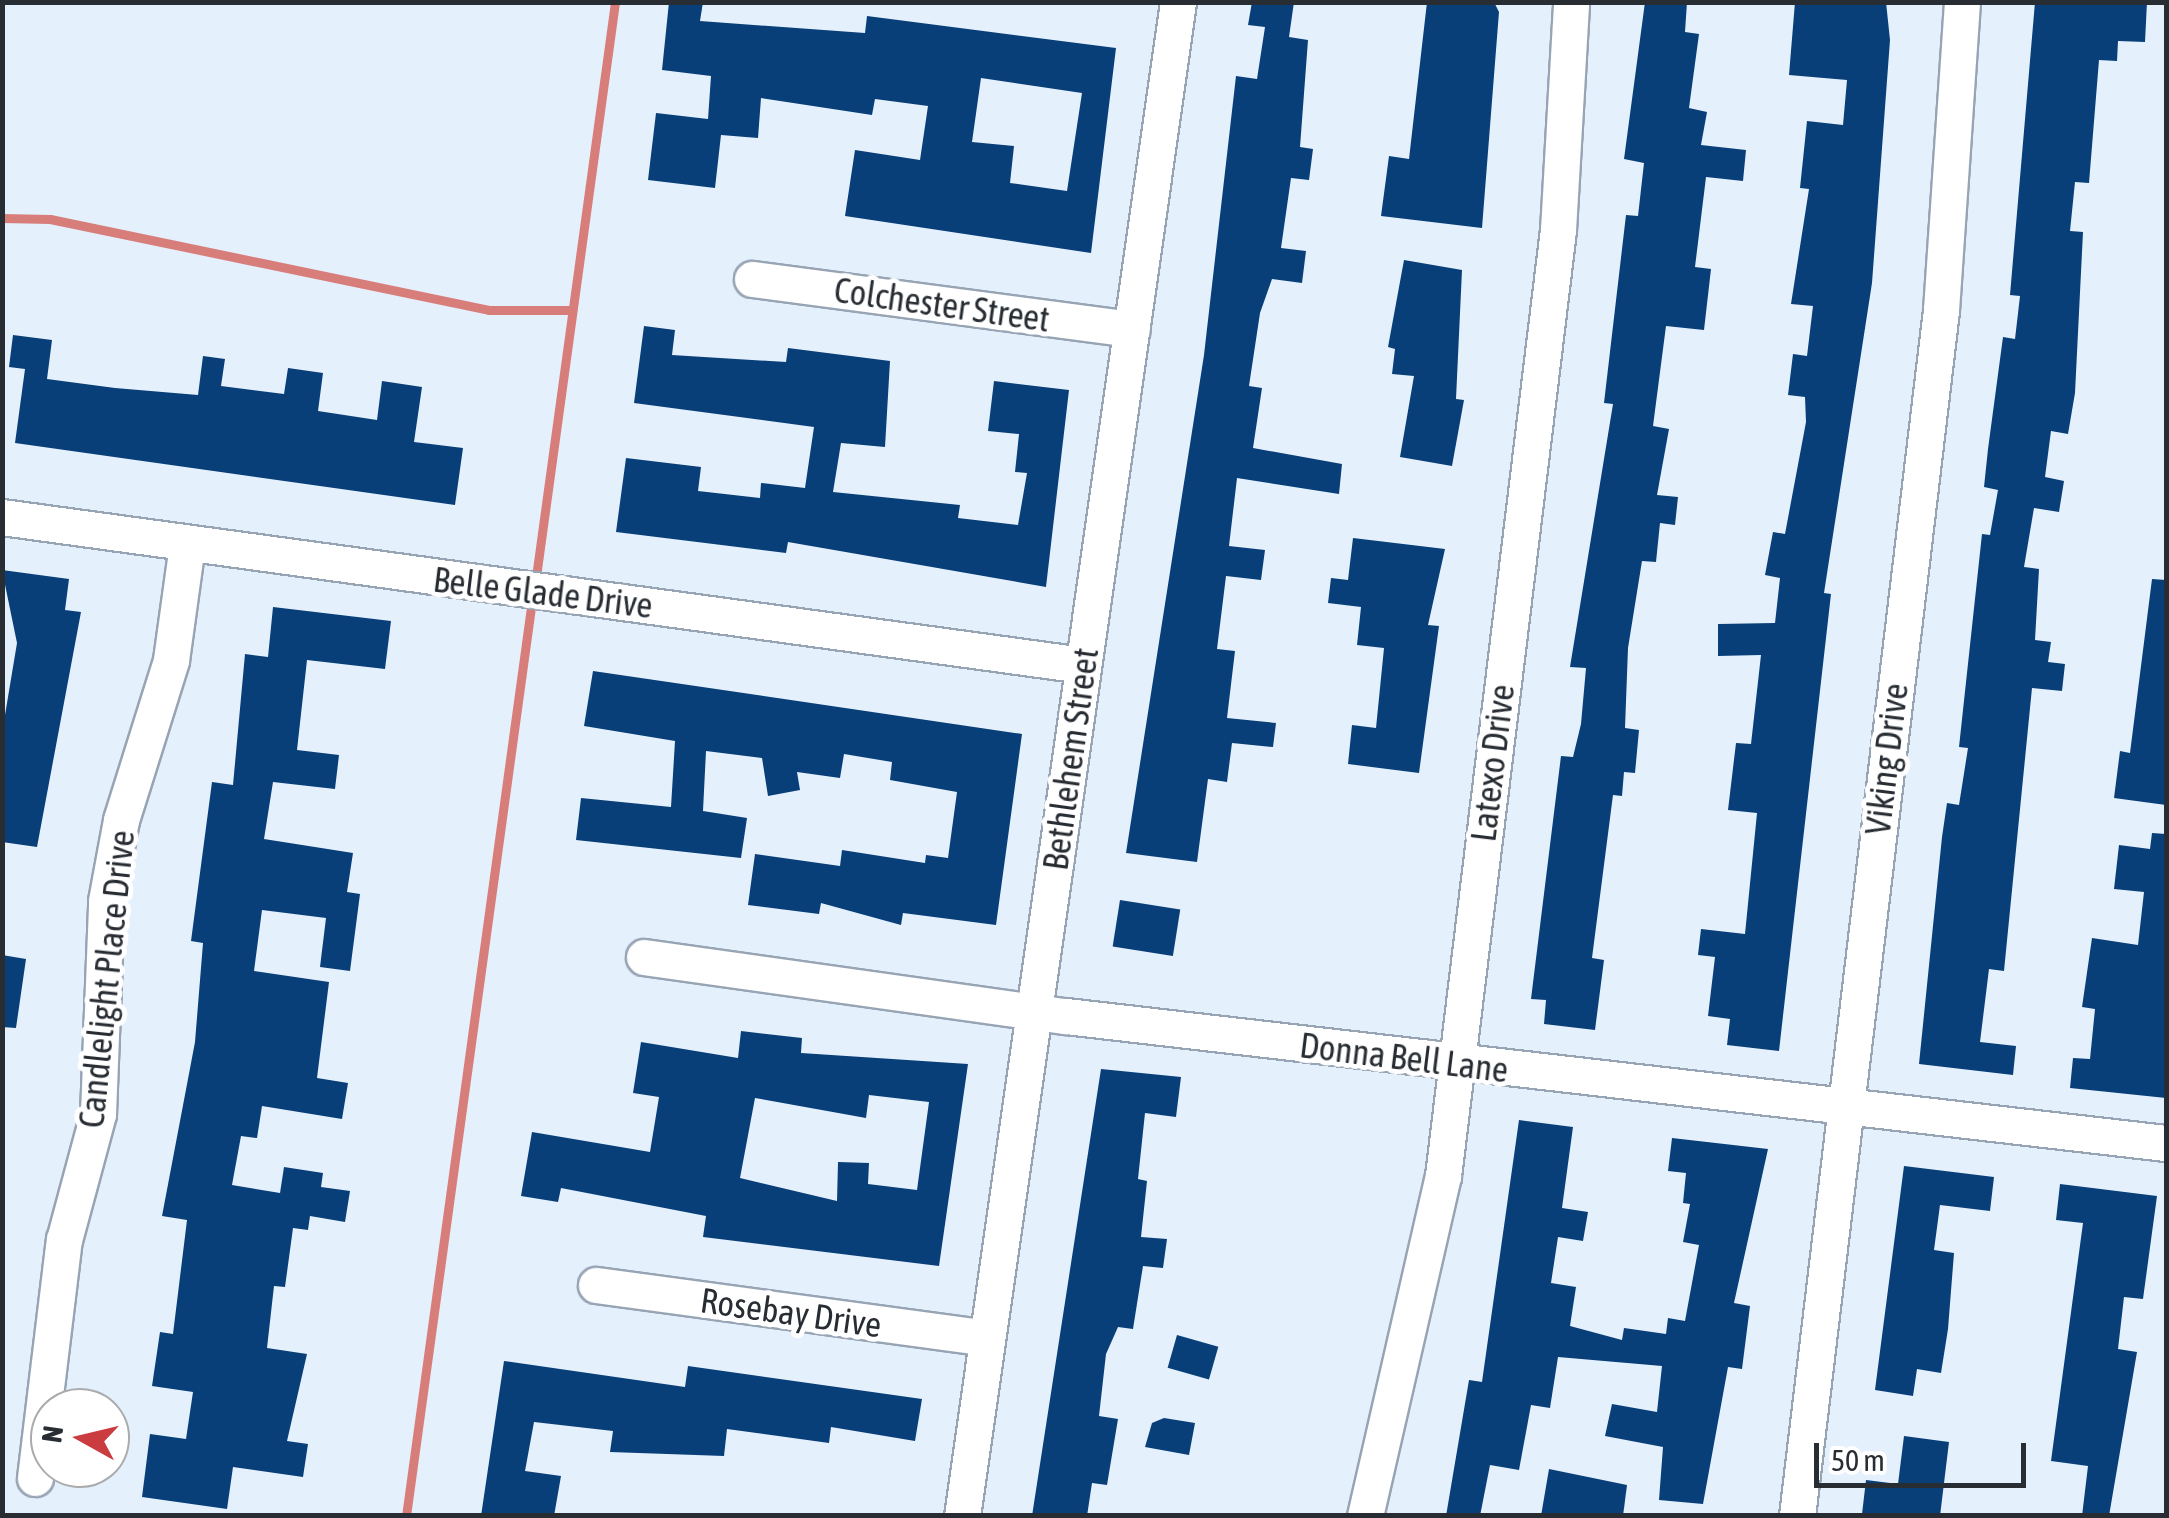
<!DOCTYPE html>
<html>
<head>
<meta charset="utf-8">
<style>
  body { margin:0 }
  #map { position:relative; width:2169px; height:1518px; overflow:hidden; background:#e5f0fd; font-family:"Asap Condensed",sans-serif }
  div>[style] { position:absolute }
  .stream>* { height:9px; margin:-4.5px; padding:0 4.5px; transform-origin:4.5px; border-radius:4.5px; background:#d87e7a }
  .building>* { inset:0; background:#083f79; transform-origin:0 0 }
  .roads { filter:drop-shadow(2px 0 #97a4b4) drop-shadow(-2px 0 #97a4b4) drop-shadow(0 2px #97a4b4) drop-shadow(0 -2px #97a4b4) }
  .minor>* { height:35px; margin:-17.5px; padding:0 17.5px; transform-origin:17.5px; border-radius:17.5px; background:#fff }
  span { translate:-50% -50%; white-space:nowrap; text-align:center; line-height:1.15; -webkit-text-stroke:10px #fff; paint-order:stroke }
  .street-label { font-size:35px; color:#282d33 }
  .frame { position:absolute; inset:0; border:5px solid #282d33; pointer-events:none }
  .north { position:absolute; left:30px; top:1388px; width:100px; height:100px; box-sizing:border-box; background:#fff; border:2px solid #a9abad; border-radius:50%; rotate:278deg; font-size:28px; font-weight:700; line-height:40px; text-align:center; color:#282d33 }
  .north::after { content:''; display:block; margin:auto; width:35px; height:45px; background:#cb3c41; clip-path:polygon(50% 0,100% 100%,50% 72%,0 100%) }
  .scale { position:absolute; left:1814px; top:1443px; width:212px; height:45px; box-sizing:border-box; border:5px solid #282d33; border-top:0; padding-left:12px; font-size:30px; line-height:35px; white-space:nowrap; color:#282d33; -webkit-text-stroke:8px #fff; paint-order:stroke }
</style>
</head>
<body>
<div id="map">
  <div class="stream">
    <div style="left:2px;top:218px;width:48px;rotate:1.2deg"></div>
    <div style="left:50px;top:219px;width:448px;rotate:11.7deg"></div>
    <div style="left:489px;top:310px;width:83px"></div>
    <div style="left:535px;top:584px;width:587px;rotate:-82.17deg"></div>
    <div style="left:406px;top:1516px;width:925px;rotate:-82.17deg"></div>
  </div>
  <div class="building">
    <div style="clip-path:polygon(evenodd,669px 2px,703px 2px,700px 21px,865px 33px,867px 16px,1116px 48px,1091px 253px,845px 216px,855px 150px,920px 160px,928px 106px,875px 99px,872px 115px,761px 98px,758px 138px,721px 135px,715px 188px,648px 180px,656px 113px,708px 119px,711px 76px,662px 70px,669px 2px,981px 78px,1082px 93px,1067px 191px,1010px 183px,1014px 146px,972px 142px,981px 78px)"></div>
    <div style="clip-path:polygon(1252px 2px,1294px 2px,1289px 37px,1308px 40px,1300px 147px,1313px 149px,1309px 180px,1291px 178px,1281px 248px,1306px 251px,1302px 283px,1272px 279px,1260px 313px,1249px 386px,1262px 388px,1253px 448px,1342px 464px,1339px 494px,1237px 478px,1229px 546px,1265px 550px,1261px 580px,1226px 576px,1217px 649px,1235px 651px,1227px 718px,1276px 723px,1273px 747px,1232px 743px,1227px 782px,1208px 779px,1197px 862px,1126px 853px,1204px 355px,1236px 76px,1257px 79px,1265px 27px,1248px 25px)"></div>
    <div style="clip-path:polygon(1427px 2px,1494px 2px,1499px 12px,1482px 228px,1381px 216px,1389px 156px,1409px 159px)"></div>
    <div style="clip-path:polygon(1645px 2px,1687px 2px,1685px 32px,1699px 34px,1689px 108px,1707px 112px,1701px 145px,1746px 150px,1743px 181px,1706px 177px,1695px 267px,1711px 269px,1704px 330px,1666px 326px,1653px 426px,1669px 429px,1657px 495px,1678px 497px,1675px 525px,1660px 523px,1656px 562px,1642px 561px,1628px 648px,1625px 728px,1639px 730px,1635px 773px,1624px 772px,1622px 796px,1613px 795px,1592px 958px,1604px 960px,1595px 1030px,1544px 1024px,1546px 1000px,1531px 999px,1561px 756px,1573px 757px,1581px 724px,1586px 668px,1570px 667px,1613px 404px,1604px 403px,1626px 215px,1638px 216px,1644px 163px,1624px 159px)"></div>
    <div style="clip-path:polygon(1795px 2px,1886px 2px,1890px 40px,1872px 283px,1824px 593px,1831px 594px,1779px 1051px,1727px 1045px,1730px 1019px,1708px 1016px,1715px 957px,1698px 955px,1701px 929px,1745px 934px,1757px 813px,1728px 810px,1736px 743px,1751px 744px,1761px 655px,1718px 656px,1718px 624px,1775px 623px,1780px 578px,1765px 575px,1773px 532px,1785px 534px,1806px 422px,1805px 397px,1788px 395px,1793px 354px,1807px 356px,1813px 306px,1791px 304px,1809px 189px,1800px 188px,1807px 121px,1843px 125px,1847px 80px,1789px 75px)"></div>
    <div style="clip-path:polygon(2035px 2px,2147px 2px,2145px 42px,2118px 41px,2117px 61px,2099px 60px,2089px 183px,2075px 182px,2070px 231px,2083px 232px,2075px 393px,2068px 434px,2051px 431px,2045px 477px,2064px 481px,2059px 512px,2034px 508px,2024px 567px,2039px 569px,2035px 640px,2051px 642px,2048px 662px,2065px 664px,2062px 691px,2032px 688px,2004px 971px,1989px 969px,1980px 1042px,2016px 1046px,2013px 1075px,1919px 1064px,1942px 837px,1947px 803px,1959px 805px,1968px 748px,1959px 747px,1982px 534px,1990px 535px,1998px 490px,1984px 487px,1988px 449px,2003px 337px,2015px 339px,2020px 296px,2010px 295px)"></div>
    <div style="clip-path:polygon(1404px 260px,1462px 270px,1456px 399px,1464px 400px,1452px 466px,1400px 457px,1414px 376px,1392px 374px,1395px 349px,1388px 347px)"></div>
    <div style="clip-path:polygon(644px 326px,675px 330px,672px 355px,786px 362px,788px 348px,890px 361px,885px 447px,841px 443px,833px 492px,960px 505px,958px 518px,1018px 525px,1027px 473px,1015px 472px,1019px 434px,988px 431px,994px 381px,1069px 390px,1046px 587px,788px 542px,786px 553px,616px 532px,626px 458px,701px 467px,698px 491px,760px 498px,761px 483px,805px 488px,814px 427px,634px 403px)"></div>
    <div style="clip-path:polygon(13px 335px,52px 340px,47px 379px,115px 388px,198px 395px,203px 356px,225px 359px,221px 386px,284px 394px,288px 368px,323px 373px,318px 411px,377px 420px,382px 381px,422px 387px,414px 442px,463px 448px,455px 505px,15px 443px,25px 369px,9px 367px)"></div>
    <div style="clip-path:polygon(1353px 538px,1445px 549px,1428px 625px,1439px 626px,1419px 773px,1348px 764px,1352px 725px,1376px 728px,1384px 648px,1357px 645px,1361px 607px,1328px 603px,1331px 578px,1348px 580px)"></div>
    <div style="clip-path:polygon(2px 570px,69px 579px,65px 610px,81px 612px,37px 847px,2px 842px,2px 733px,17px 643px)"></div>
    <div style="clip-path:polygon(2152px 579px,2166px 580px,2166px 805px,2114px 798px,2120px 751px,2130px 753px)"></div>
    <div style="clip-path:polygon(273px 607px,391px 621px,385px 669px,307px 660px,297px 750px,339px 755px,335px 789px,273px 782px,264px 839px,353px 853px,347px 892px,360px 894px,350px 971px,320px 967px,326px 918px,262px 910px,254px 971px,329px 982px,317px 1078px,348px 1083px,342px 1119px,262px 1106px,257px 1138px,241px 1136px,232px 1185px,280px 1193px,284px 1167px,323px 1173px,321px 1187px,350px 1191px,345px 1222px,310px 1216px,308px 1230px,293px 1228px,285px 1287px,274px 1286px,267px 1348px,307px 1354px,287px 1441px,308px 1444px,303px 1477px,233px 1467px,227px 1509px,142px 1497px,150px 1434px,186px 1439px,193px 1392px,152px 1386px,160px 1332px,173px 1334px,187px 1220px,162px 1216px,195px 1042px,203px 943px,191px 941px,212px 782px,233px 785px,245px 654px,268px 657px)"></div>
    <div style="clip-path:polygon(593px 671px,1022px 734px,996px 925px,903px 913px,901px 925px,821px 903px,819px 914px,748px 905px,755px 854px,840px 866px,842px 850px,925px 863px,926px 855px,948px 858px,957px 792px,890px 780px,892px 762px,844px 754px,840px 778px,797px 772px,800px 790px,768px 796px,762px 758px,706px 751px,703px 811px,747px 818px,741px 858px,576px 840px,581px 798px,671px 807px,675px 741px,584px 726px)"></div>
    <div style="clip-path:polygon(2152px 833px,2166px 834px,2166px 1098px,2070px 1088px,2073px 1058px,2090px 1059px,2095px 1009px,2082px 1007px,2092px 938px,2138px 945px,2144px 892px,2114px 889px,2119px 845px,2150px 849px)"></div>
    <div style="left:1120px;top:900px;width:61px;height:47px;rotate:9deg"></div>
    <div style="clip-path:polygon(2px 955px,26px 959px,16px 1028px,2px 1027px)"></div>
    <div style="clip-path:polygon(evenodd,741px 1031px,802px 1038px,801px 1053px,968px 1064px,939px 1266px,703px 1237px,706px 1216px,561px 1188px,558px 1202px,521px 1196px,532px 1132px,650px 1152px,659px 1097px,633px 1093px,641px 1042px,738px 1058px,741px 1031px,869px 1095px,929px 1102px,917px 1190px,868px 1184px,869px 1163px,838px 1162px,837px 1201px,740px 1178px,755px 1098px,866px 1118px,869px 1095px)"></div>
    <div style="clip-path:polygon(1101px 1069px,1181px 1077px,1176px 1117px,1145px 1113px,1138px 1179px,1147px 1181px,1141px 1237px,1167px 1239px,1163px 1268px,1143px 1266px,1133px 1329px,1118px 1327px,1106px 1354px,1099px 1416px,1118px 1419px,1107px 1485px,1092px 1483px,1087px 1516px,1032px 1516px)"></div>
    <div style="clip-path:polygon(1519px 1120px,1573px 1127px,1562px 1208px,1588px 1212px,1583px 1241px,1558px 1237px,1551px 1283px,1576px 1287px,1570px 1326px,1622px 1340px,1624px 1328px,1666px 1334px,1668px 1318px,1685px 1321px,1699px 1245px,1683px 1242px,1690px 1204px,1683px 1203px,1686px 1173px,1668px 1171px,1672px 1138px,1768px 1149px,1734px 1303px,1750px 1306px,1742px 1369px,1728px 1367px,1703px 1504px,1659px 1500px,1663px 1447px,1605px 1436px,1612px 1404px,1657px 1412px,1662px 1366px,1558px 1357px,1550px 1408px,1531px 1405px,1519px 1470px,1490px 1465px,1480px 1516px,1446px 1516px,1469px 1380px,1482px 1382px)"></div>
    <div style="clip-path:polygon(1904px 1166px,1994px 1177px,1990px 1211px,1940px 1205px,1934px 1250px,1954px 1253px,1948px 1329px,1941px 1373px,1917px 1369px,1913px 1396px,1875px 1390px)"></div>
    <div style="clip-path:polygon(2060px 1184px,2157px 1196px,2143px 1299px,2124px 1297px,2118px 1349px,2137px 1352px,2109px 1516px,2082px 1516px,2088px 1466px,2051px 1461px,2083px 1223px,2056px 1220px)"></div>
    <div style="left:1177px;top:1335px;width:43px;height:34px;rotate:16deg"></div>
    <div style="clip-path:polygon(504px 1361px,685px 1387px,688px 1366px,922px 1399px,915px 1441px,831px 1427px,829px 1443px,727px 1429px,724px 1456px,610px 1452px,613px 1431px,534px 1422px,525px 1471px,561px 1476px,554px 1516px,481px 1516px)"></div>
    <div style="clip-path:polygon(1164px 1418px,1195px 1423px,1189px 1455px,1145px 1447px,1152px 1423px)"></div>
    <div style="clip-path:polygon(1904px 1436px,1949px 1442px,1940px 1516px,1862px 1514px,1866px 1480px,1898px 1484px)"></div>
    <div style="clip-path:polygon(1549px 1469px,1627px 1485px,1623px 1516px,1541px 1516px)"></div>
  </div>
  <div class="roads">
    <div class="minor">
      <div style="left:752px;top:279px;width:383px;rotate:7.5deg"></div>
      <div style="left:2px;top:517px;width:1091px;rotate:7.8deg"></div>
      <div style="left:644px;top:957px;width:426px;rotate:8deg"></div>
      <div style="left:1066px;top:1016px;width:1107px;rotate:6.59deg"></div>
      <div style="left:596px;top:1285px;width:394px;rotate:7.7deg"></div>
      <div style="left:35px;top:1478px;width:240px;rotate:-83.1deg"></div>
      <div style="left:64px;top:1240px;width:131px;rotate:-74.9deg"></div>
      <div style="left:98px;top:1114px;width:213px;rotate:-87.8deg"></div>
      <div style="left:106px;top:901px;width:82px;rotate:-79.5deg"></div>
      <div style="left:121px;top:820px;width:168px;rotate:-72.6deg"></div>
      <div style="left:171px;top:660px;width:117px;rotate:-82.1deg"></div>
      <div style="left:962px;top:1516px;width:1529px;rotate:-81.88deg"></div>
      <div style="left:1365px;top:1516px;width:349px;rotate:-77.1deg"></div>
      <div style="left:1443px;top:1176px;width:953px;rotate:-83.07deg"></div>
      <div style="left:1558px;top:230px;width:228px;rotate:-86.7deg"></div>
      <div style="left:1797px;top:1516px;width:1215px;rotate:-83.19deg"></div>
      <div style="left:1941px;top:310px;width:309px;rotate:-86.1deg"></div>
    </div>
  </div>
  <div class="street-label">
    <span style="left:942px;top:304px;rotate:8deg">Colchester Street</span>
    <span style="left:543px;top:592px;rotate:7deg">Belle Glade Drive</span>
    <span style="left:1070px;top:759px;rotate:-82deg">Bethlehem Street</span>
    <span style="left:1886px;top:759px;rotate:-83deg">Viking Drive</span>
    <span style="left:1492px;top:763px;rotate:-83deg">Latexo Drive</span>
    <span style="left:106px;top:979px;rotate:-84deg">Candlelight Place Drive</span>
    <span style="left:1404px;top:1057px;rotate:7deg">Donna Bell Lane</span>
    <span style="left:791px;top:1312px;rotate:8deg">Rosebay Drive</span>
  </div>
  <div class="frame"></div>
  <div class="north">N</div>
  <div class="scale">50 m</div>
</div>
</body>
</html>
